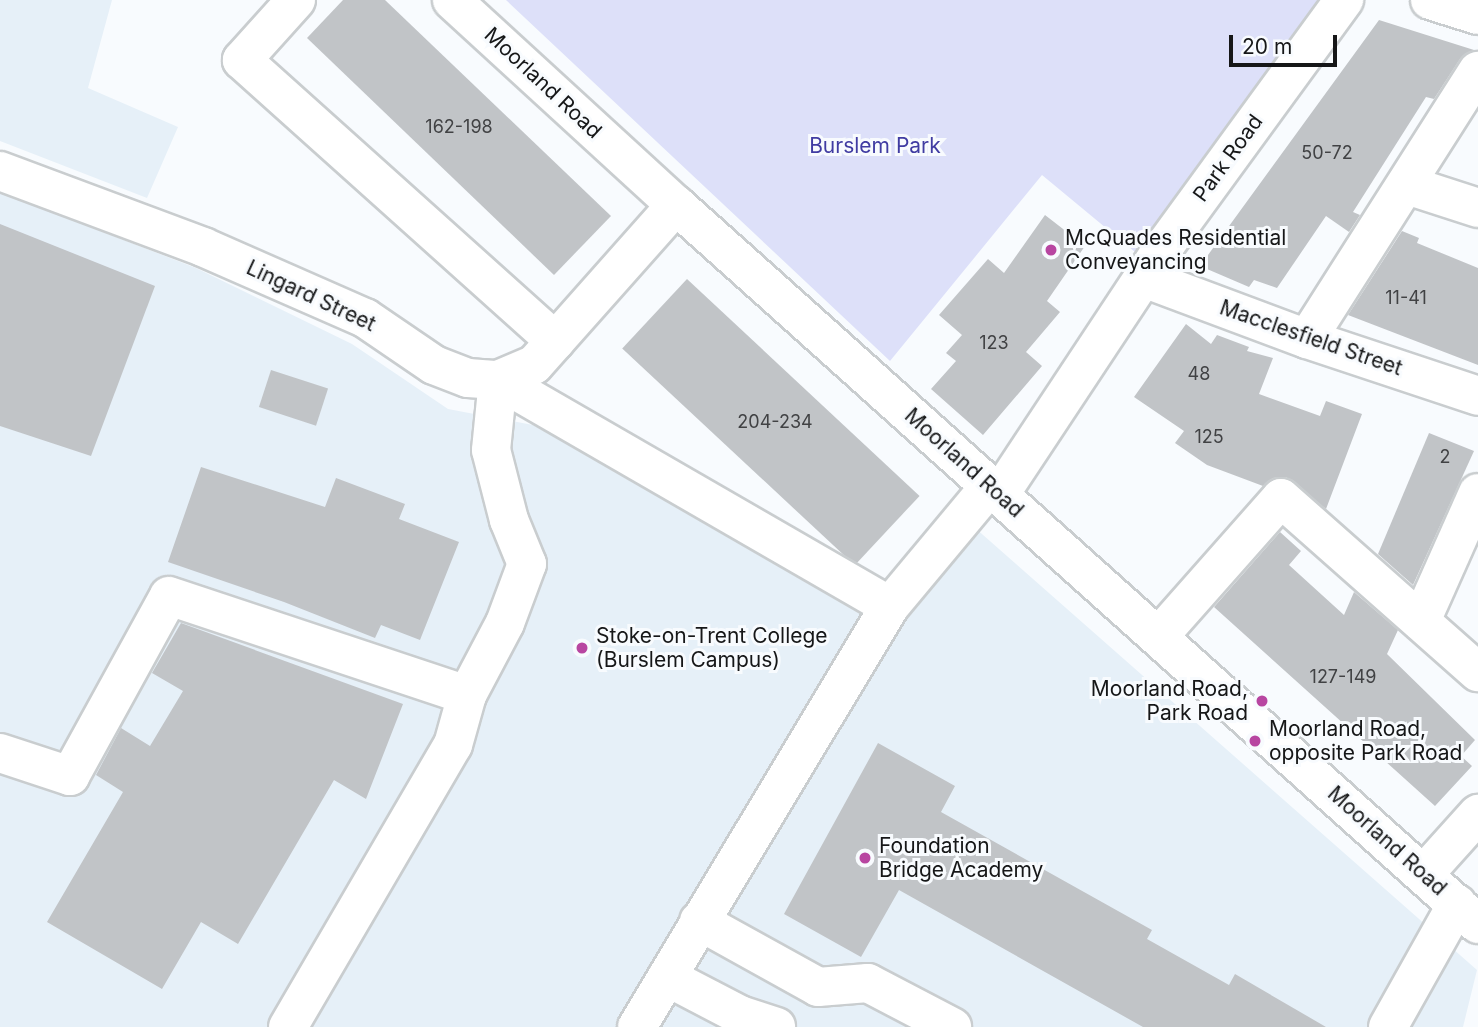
<!DOCTYPE html>
<html>
<head>
<meta charset="utf-8">
<style>
  body { margin:0 }
  #map { position:relative; width:1478px; height:1027px; overflow:hidden; background:#f8fbfe; font-family:Inter,sans-serif }
  div>[style] { position:absolute }
  .built>* { inset:0; background:#e6f0f8 }
  .green>* { inset:0; background:#dde0f9 }
  .building>* { inset:0; background:#c1c4c7; transform-origin:0 0 }
  .roads { filter:drop-shadow(2px 0 #c9cdcf) drop-shadow(-2px 0 #c9cdcf) drop-shadow(0 2px #c9cdcf) drop-shadow(0 -2px #c9cdcf) }
  .minor>* { height:38px; margin:-19px; padding:0 19px; transform-origin:19px; border-radius:19px; background:#fff }
  .major>* { height:38px; margin:-19px; padding:0 19px; transform-origin:19px; border-radius:19px; background:#fff }
  .dots>* { width:19px; height:19px; translate:-50% -50%; box-sizing:border-box; border:4px solid #f8fbfe; border-radius:50% }
  span { translate:-50% -50%; white-space:nowrap; text-align:center; line-height:1.15; -webkit-text-stroke:6px #f8fbfe; paint-order:stroke }
  .number-label { font-size:18px; color:#414244 }
  .number-label span { -webkit-text-stroke-width:0 }
  .street-label { font-size:21px; color:#161718 }
  .park-label { font-size:21px; color:#403ca2 }
  .poi-label { font-size:21px; color:#161718 }
  .left { translate:0 -50%; text-align:left }
  .right { translate:-100% -50%; text-align:right }
  .scale { position:absolute; left:1229px; top:35px; width:108px; height:32px; box-sizing:border-box; border:4px solid #161718; border-top:0; padding-left:9px; font-size:21px; line-height:24px; white-space:nowrap; color:#161718; -webkit-text-stroke:5px #f8fbfe; paint-order:stroke }
</style>
</head>
<body>
<div id="map">
  <div class="built">
    <div style="clip-path:polygon(0 0,112px 0,88px 88px,178px 127px,147px 198px,0 141px)"></div>
    <div style="clip-path:polygon(0 192px,196px 268px,352px 344px,448px 409px,533px 425px,899px 622px,974px 527px,1477px 970px,1463px 1027px,0 1027px)"></div>
  </div>
  <div class="green">
    <div style="clip-path:polygon(506px 0,1326px 0,1135px 252px,1042px 175px,890px 361px)"></div>
  </div>
  <div class="building">
    <div style="clip-path:polygon(343px 0,385px 0,611px 216px,554px 275px,307px 38px)"></div>
    <div style="clip-path:polygon(1379px 20px,1474px 50px,1460px 59px,1434px 99px,1426px 97px,1353px 212px,1360px 215px,1349px 232px,1326px 216px,1277px 288px,1254px 280px,1249px 287px,1200px 266px)"></div>
    <div style="clip-path:polygon(1045px 215px,1085px 246px,1047px 301px,1060px 312px,1026px 352px,1042px 366px,983px 435px,931px 389px,956px 361px,946px 353px,962px 335px,939px 315px,988px 259px,1004px 273px)"></div>
    <div style="clip-path:polygon(0 224px,155px 286px,91px 456px,0 426px)"></div>
    <div style="clip-path:polygon(1402px 231px,1419px 238px,1417px 243px,1478px 268px,1478px 365px,1348px 315px)"></div>
    <div style="left:687px;top:279px;width:318px;height:95px;rotate:43deg"></div>
    <div style="clip-path:polygon(1186px 324px,1211px 344px,1217px 335px,1249px 347px,1247px 351px,1273px 358px,1259px 394px,1320px 416px,1326px 401px,1362px 414px,1326px 509px,1286px 477px,1273px 478px,1263px 486px,1207px 465px,1175px 443px,1184px 431px,1134px 397px)"></div>
    <div style="left:271px;top:370px;width:60px;height:39px;rotate:18deg"></div>
    <div style="clip-path:polygon(1429px 433px,1474px 451px,1413px 585px,1378px 554px)"></div>
    <div style="clip-path:polygon(201px 467px,325px 507px,336px 478px,405px 504px,399px 519px,459px 542px,420px 640px,381px 625px,375px 638px,284px 602px,168px 562px)"></div>
    <div style="clip-path:polygon(1280px 532px,1301px 551px,1289px 565px,1344px 615px,1354px 592px,1398px 630px,1387px 654px,1475px 740px,1461px 756px,1472px 766px,1435px 806px,1214px 607px)"></div>
    <div style="clip-path:polygon(181px 623px,403px 704px,366px 799px,334px 780px,238px 944px,201px 922px,162px 989px,47px 922px,123px 792px,96px 775px,121px 728px,150px 746px,183px 691px,152px 673px)"></div>
    <div style="clip-path:polygon(878px 743px,955px 786px,941px 812px,1152px 930px,1147px 939px,1229px 985px,1235px 974px,1326px 1027px,1143px 1027px,899px 890px,861px 957px,784px 914px)"></div>
  </div>
  <div class="roads">
    <div class="minor">
      <div style="left:296px;top:0;width:81px;rotate:132deg"></div>
      <div style="left:242px;top:60px;width:421px;rotate:41.9deg"></div>
      <div style="left:1430px;top:0;width:50px;rotate:17.4deg"></div>
      <div style="left:0;top:171px;width:217px;rotate:20.5deg"></div>
      <div style="left:203px;top:247px;width:177px;rotate:23.7deg"></div>
      <div style="left:365px;top:318px;width:83px;rotate:34.3deg"></div>
      <div style="left:434px;top:365px;width:36px;rotate:21deg"></div>
      <div style="left:468px;top:378px;width:30px;rotate:4deg"></div>
      <div style="left:498px;top:380px;width:39px;rotate:-23deg"></div>
      <div style="left:534px;top:365px;width:214px;rotate:-48.4deg"></div>
      <div style="left:1407px;top:185px;width:75px;rotate:17.9deg"></div>
      <div style="left:1144px;top:278px;width:174px;rotate:20.5deg"></div>
      <div style="left:1307px;top:339px;width:180px;rotate:18.4deg"></div>
      <div style="left:1307px;top:339px;width:318px;rotate:-57.5deg"></div>
      <div style="left:1000px;top:494px;width:287px;rotate:-56.5deg"></div>
      <div style="left:1158px;top:255px;width:316px;rotate:-53.9deg"></div>
      <div style="left:1421px;top:621px;width:140px;rotate:-66deg"></div>
      <div style="left:1159px;top:636px;width:184px;rotate:-48.5deg"></div>
      <div style="left:1281px;top:498px;width:263px;rotate:41.5deg"></div>
      <div style="left:0;top:753px;width:74px;rotate:18.2deg"></div>
      <div style="left:70px;top:776px;width:205px;rotate:-61.2deg"></div>
      <div style="left:169px;top:596px;width:314px;rotate:18.4deg"></div>
      <div style="left:1424px;top:874px;width:81px;rotate:-48deg"></div>
      <div style="left:699px;top:921px;width:136px;rotate:29deg"></div>
      <div style="left:818px;top:987px;width:50px;rotate:-4.6deg"></div>
      <div style="left:868px;top:983px;width:95px;rotate:27.6deg"></div>
      <div style="left:667px;top:977px;width:82px;rotate:27.5deg"></div>
      <div style="left:740px;top:1015px;width:38px;rotate:18deg"></div>
      <div style="left:288px;top:1027px;width:327px;rotate:-59.7deg"></div>
      <div style="left:453px;top:745px;width:52px;rotate:-74.4deg"></div>
      <div style="left:467px;top:695px;width:81px;rotate:-62.2deg"></div>
      <div style="left:505px;top:623px;width:63px;rotate:-69.6deg"></div>
      <div style="left:527px;top:564px;width:48px;rotate:-112.2deg"></div>
      <div style="left:509px;top:520px;width:72px;rotate:-104.4deg"></div>
      <div style="left:491px;top:450px;width:70px;rotate:-84.3deg"></div>
      <div style="left:498px;top:380px;width:452px;rotate:30deg"></div>
      <div style="left:637px;top:1027px;width:491px;rotate:-59deg"></div>
      <div style="left:890px;top:606px;width:156px;rotate:-50.2deg"></div>
      <div style="left:1388px;top:1027px;width:141px;rotate:-60.7deg"></div>
    </div>
    <div class="major">
      <div style="left:452px;top:0;width:304px;rotate:42.5deg"></div>
      <div style="left:676px;top:205px;width:1077px;rotate:41.88deg"></div>
    </div>
  </div>
  <div class="dots">
    <div style="left:1051px;top:250px;background:#b846a1"></div>
    <div style="left:582px;top:648px;background:#b846a1"></div>
    <div style="left:1262px;top:701px;background:#b846a1"></div>
    <div style="left:1255px;top:741px;background:#b846a1"></div>
    <div style="left:865px;top:858px;background:#b846a1"></div>
  </div>
  <div class="number-label">
    <span style="left:459px;top:127px">162-198</span>
    <span style="left:1327px;top:153px">50-72</span>
    <span style="left:1406px;top:298px">11-41</span>
    <span style="left:994px;top:343px">123</span>
    <span style="left:1199px;top:374px">48</span>
    <span style="left:775px;top:422px">204-234</span>
    <span style="left:1209px;top:437px">125</span>
    <span style="left:1445px;top:457px">2</span>
    <span style="left:1343px;top:677px">127-149</span>
  </div>
  <div class="street-label">
    <span style="left:543px;top:83px;rotate:43deg">Moorland Road</span>
    <span style="left:1228px;top:158px;rotate:-54deg">Park Road</span>
    <span style="left:311px;top:296px;rotate:25deg">Lingard Street</span>
    <span style="left:1311px;top:338px;rotate:19deg">Macclesfield Street</span>
    <span style="left:964px;top:463px;rotate:42deg">Moorland Road</span>
    <span style="left:1387px;top:841px;rotate:42deg">Moorland Road</span>
  </div>
  <div class="park-label">
    <span style="left:875px;top:146px">Burslem Park</span>
  </div>
  <div class="poi-label">
    <span class="left" style="left:1065px;top:250px">McQuades Residential<br>Conveyancing</span>
    <span class="left" style="left:596px;top:648px">Stoke-on-Trent College<br>(Burslem Campus)</span>
    <span class="right" style="left:1248px;top:701px">Moorland Road,<br>Park Road</span>
    <span class="left" style="left:1269px;top:741px">Moorland Road,<br>opposite Park Road</span>
    <span class="left" style="left:879px;top:858px">Foundation<br>Bridge Academy</span>
  </div>
  <div class="scale">20 m</div>
</div>
</body>
</html>
